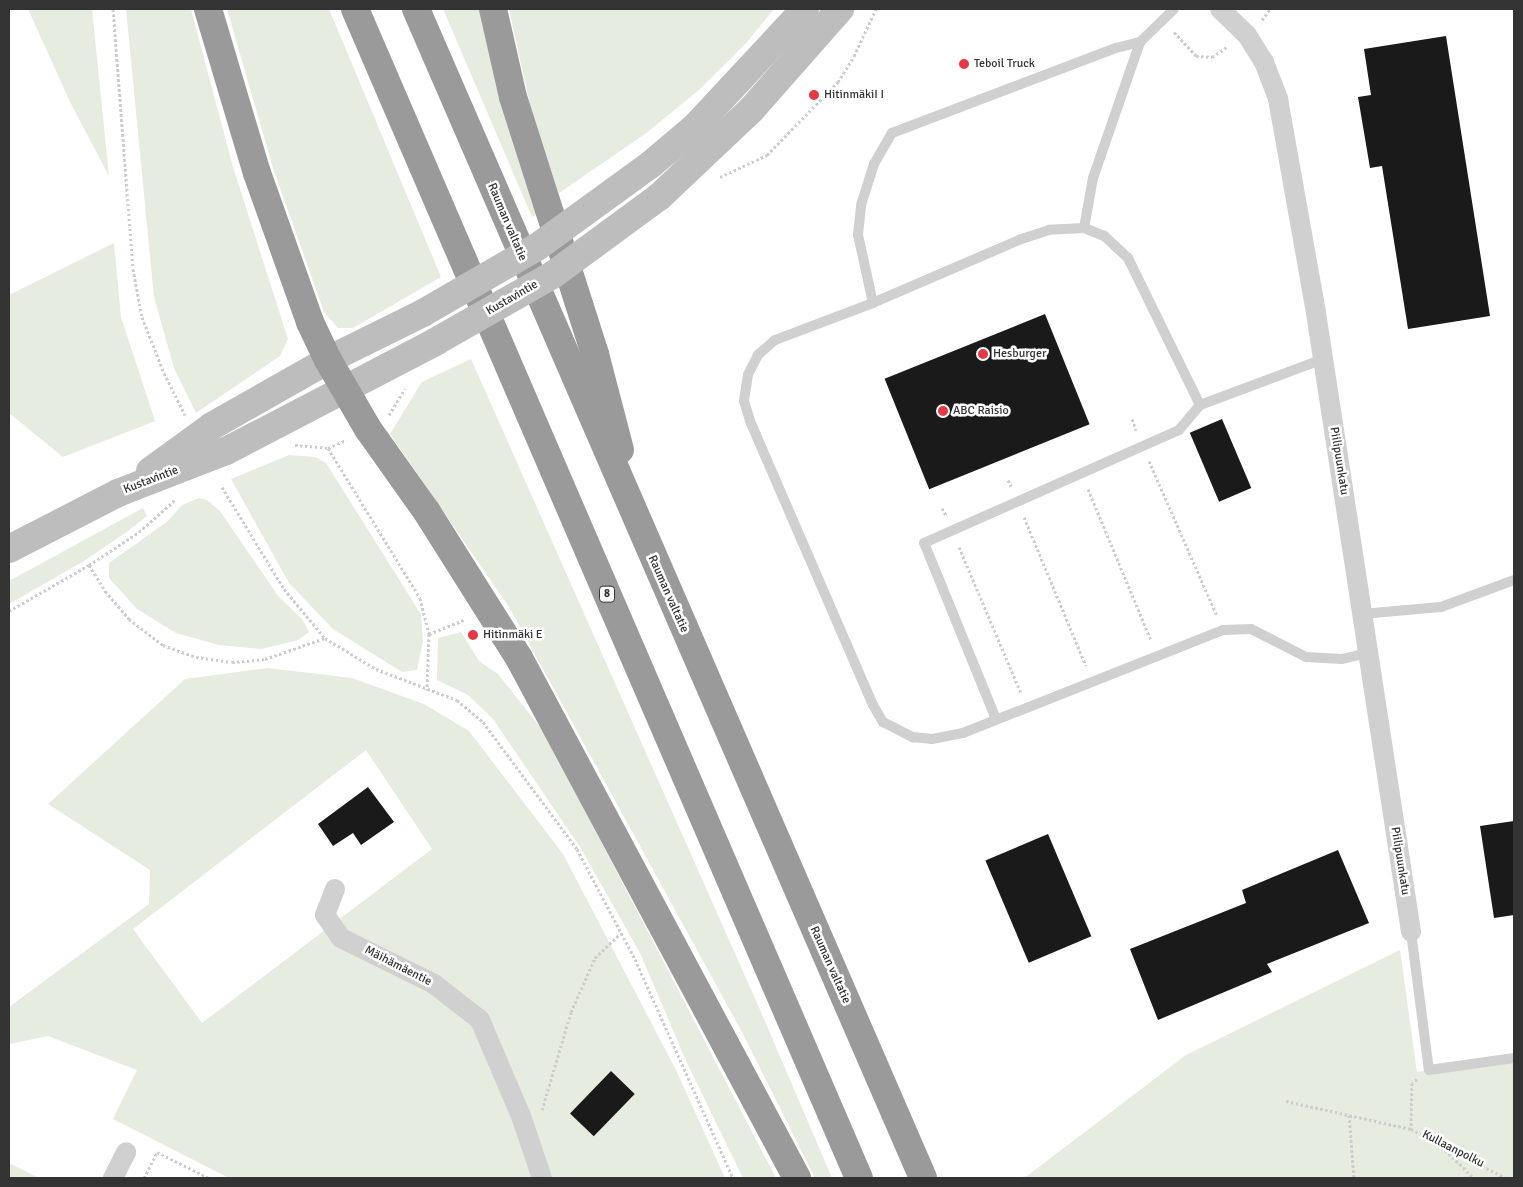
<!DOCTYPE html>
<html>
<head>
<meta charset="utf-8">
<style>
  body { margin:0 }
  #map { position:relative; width:1523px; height:1187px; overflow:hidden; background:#fff; font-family:Signika,sans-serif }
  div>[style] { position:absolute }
  .green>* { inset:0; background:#e6ecdf }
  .building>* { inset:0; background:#1a1a1a; transform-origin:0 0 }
  .path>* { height:3px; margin-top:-1.5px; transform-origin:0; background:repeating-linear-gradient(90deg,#cdcdcd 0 2.5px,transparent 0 5px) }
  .service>* { height:10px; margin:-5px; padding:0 5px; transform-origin:5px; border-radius:5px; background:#d0d0d0 }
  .minor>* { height:20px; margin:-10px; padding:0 10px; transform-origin:10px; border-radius:10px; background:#d0d0d0 }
  .secondary>* { height:28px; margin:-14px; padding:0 14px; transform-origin:14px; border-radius:14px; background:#bdbdbd }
  .motorway>* { height:28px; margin:-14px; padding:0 14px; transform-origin:14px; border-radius:14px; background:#9a9a9a }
  .secondary-bridge>* { height:28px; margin:-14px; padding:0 14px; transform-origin:14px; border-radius:14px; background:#bdbdbd }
  .dots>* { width:14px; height:14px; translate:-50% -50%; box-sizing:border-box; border:2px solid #fff; border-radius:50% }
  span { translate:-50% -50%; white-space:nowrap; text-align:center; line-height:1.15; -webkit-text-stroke:5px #fff; paint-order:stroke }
  .shield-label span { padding:1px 4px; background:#fff; border:1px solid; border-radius:4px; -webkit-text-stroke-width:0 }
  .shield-label { font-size:11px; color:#333; font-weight:700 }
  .poi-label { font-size:12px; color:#333 }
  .left { translate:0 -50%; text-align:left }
  .street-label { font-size:12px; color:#333 }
  .frame { position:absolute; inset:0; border:10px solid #333; pointer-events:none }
</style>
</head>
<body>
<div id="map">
  <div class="green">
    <div style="clip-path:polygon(28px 9px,92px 9px,109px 176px,71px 104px)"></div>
    <div style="clip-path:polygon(126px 9px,191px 9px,233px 167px,288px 339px,280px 356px,196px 413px,174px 368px,154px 297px)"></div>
    <div style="clip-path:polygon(227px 9px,329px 9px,441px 277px,353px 328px,338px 328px,324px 312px,273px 168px)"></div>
    <div style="clip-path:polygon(443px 9px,479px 9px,514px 145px,538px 214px,532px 217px)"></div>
    <div style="clip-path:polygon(509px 9px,774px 9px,747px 42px,699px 90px,645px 134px,559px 193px,531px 109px)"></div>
    <div style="clip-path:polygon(114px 243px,121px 317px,155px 421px,63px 457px,9px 413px,9px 295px)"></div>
    <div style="clip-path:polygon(471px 359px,761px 1012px,832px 1178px,815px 1178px,743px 1034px,509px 607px,390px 434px,422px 382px)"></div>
    <div style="clip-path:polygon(289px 455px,315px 457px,326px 463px,412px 600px,421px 615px,423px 641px,417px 670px,402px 672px,333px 629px,289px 583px,231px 479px)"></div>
    <div style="clip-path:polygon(199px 498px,207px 500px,220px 511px,278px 596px,302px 619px,309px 632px,298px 640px,262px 649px,219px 645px,176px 633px,137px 609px,109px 578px,109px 563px,168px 521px,182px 505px)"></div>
    <div style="clip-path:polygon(143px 508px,147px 516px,128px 531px,84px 561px,9px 604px,9px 581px)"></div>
    <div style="clip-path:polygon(461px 632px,479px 661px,498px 674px,544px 732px,776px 1178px,743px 1178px,687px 1063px,640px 953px,580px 847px,493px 719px,468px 695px,437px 680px,438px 638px)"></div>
    <div style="clip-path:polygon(evenodd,268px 668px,352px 678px,424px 704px,469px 731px,563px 854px,676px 1070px,725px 1178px,229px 1178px,113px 1119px,137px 1070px,48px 1036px,10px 1044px,9px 1093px,9px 1007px,149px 904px,150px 870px,48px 804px,185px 679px,268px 668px,366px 750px,432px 849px,202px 1023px,133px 929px,366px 750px)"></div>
    <div style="clip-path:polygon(1400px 950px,1417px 1072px,1514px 1058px,1514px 1178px,1016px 1178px,1027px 1176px,1186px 1055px)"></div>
    <div style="clip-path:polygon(9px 1163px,39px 1178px,9px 1178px)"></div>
  </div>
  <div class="building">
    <div style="clip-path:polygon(1446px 36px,1490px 316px,1408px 329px,1382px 166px,1370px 168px,1358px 97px,1371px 95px,1364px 49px)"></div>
    <div style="left:1045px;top:314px;width:119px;height:173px;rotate:68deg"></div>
    <div style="left:1222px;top:419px;width:75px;height:35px;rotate:67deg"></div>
    <div style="clip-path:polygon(368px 787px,394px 822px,361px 845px,353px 833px,333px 846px,318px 824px)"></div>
    <div style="clip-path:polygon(1514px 821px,1514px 915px,1494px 918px,1480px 826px)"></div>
    <div style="left:1048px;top:834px;width:111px;height:68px;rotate:67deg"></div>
    <div style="clip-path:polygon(1338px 850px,1369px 923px,1267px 964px,1272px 972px,1158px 1020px,1130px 949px,1246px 903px,1242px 890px)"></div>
    <div style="left:611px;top:1071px;width:33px;height:59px;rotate:44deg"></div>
  </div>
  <div class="path">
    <div style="left:113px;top:9px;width:261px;rotate:85.6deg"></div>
    <div style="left:133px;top:269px;width:49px;rotate:79.4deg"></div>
    <div style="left:142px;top:317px;width:60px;rotate:68.6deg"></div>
    <div style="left:164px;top:373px;width:47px;rotate:63.4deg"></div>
    <div style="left:1262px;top:20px;width:14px;rotate:-54deg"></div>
    <div style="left:1174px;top:32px;width:33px;rotate:47deg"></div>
    <div style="left:1196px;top:56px;width:16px;rotate:4deg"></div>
    <div style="left:1212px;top:57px;width:18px;rotate:-34deg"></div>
    <div style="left:720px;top:177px;width:52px;rotate:-25.1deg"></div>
    <div style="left:767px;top:155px;width:102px;rotate:-45.8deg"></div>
    <div style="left:838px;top:82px;width:31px;rotate:-58deg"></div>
    <div style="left:854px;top:56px;width:52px;rotate:-64.9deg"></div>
    <div style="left:389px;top:415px;width:31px;rotate:-59deg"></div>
    <div style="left:1132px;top:419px;width:12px;rotate:70deg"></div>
    <div style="left:295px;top:445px;width:33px;rotate:5deg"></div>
    <div style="left:328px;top:448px;width:20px;rotate:-24deg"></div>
    <div style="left:328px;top:448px;width:176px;rotate:58.5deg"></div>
    <div style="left:420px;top:598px;width:37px;rotate:76deg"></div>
    <div style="left:429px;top:634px;width:56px;rotate:92deg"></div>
    <div style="left:1149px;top:461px;width:169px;rotate:66.3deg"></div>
    <div style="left:1008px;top:480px;width:7px;rotate:63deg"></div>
    <div style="left:222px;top:487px;width:119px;rotate:58.7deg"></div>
    <div style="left:284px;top:589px;width:64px;rotate:50.1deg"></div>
    <div style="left:325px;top:638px;width:60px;rotate:31.3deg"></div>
    <div style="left:376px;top:669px;width:87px;rotate:20.9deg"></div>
    <div style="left:457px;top:700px;width:34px;rotate:40deg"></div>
    <div style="left:483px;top:722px;width:158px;rotate:53.5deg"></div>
    <div style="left:577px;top:849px;width:124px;rotate:62.2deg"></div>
    <div style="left:635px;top:959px;width:240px;rotate:65.9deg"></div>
    <div style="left:1088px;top:489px;width:164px;rotate:67.4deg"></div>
    <div style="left:942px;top:508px;width:8px;rotate:60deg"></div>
    <div style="left:1024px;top:517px;width:161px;rotate:67.4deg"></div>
    <div style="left:959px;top:547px;width:159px;rotate:67deg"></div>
    <div style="left:89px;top:565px;width:31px;rotate:58deg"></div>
    <div style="left:105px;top:591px;width:37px;rotate:49deg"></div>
    <div style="left:129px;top:619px;width:43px;rotate:37.4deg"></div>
    <div style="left:163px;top:645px;width:35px;rotate:20deg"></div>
    <div style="left:196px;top:657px;width:36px;rotate:8deg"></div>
    <div style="left:232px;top:662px;width:33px;rotate:-5deg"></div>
    <div style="left:265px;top:659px;width:64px;rotate:-19.3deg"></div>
    <div style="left:9px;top:611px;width:92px;rotate:-29.9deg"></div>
    <div style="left:89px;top:565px;width:60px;rotate:-33.4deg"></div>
    <div style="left:139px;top:532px;width:50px;rotate:-41.7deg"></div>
    <div style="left:429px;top:634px;width:38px;rotate:-22deg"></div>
    <div style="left:1417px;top:1079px;width:6px;rotate:141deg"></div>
    <div style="left:1412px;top:1083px;width:46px;rotate:91.2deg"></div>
    <div style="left:1411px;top:1129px;width:107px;rotate:27.3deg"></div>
    <div style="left:1286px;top:1101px;width:128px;rotate:12.6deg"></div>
    <div style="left:542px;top:1110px;width:102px;rotate:-73.5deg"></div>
    <div style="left:571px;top:1012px;width:59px;rotate:-66deg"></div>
    <div style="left:595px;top:958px;width:36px;rotate:-44deg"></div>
    <div style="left:1349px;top:1115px;width:63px;rotate:85.5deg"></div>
    <div style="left:1438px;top:1143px;width:50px;rotate:44.2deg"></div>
    <div style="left:144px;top:1178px;width:29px;rotate:-63deg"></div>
    <div style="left:157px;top:1152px;width:58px;rotate:26.6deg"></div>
  </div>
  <div class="service">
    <div style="left:1084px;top:228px;width:51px;rotate:-79.8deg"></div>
    <div style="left:1093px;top:178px;width:144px;rotate:-70.9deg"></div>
    <div style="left:873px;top:303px;width:70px;rotate:-102.4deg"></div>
    <div style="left:858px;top:235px;width:30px;rotate:-84deg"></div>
    <div style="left:861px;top:205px;width:43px;rotate:-72.4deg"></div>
    <div style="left:874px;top:164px;width:36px;rotate:-60deg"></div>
    <div style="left:892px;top:133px;width:240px;rotate:-20.8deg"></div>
    <div style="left:1116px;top:48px;width:25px;rotate:-14deg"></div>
    <div style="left:1140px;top:42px;width:47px;rotate:-44.1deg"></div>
    <div style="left:1200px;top:405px;width:164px;rotate:-116.1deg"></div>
    <div style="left:1128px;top:258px;width:33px;rotate:-137deg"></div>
    <div style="left:1104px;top:236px;width:22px;rotate:-158deg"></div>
    <div style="left:1084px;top:228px;width:35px;rotate:177deg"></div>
    <div style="left:1049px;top:230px;width:32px;rotate:162deg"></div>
    <div style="left:1019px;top:240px;width:159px;rotate:156.7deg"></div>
    <div style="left:873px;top:303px;width:105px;rotate:159.3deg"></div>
    <div style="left:775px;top:340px;width:23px;rotate:139deg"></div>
    <div style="left:758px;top:355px;width:22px;rotate:117deg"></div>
    <div style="left:748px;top:375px;width:26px;rotate:99deg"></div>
    <div style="left:744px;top:401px;width:21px;rotate:73deg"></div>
    <div style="left:750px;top:421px;width:309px;rotate:66.6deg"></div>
    <div style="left:873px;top:705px;width:20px;rotate:60deg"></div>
    <div style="left:883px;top:722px;width:34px;rotate:27deg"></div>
    <div style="left:913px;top:737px;width:19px;rotate:6deg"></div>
    <div style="left:932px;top:739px;width:32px;rotate:-11deg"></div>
    <div style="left:963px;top:733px;width:280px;rotate:-21.6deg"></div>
    <div style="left:1223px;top:630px;width:28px;rotate:-2deg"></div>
    <div style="left:1251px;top:629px;width:62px;rotate:27deg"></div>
    <div style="left:1306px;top:657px;width:36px;rotate:3deg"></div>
    <div style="left:1342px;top:659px;width:28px;rotate:-13deg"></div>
    <div style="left:1362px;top:614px;width:79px;rotate:-5.1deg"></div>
    <div style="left:1441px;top:607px;width:78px;rotate:-20.3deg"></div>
    <div style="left:996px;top:719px;width:190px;rotate:-112.2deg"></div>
    <div style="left:924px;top:543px;width:279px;rotate:-23.9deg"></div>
    <div style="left:1179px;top:430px;width:33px;rotate:-50deg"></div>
    <div style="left:1200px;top:405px;width:131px;rotate:-20.5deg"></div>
    <div style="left:1411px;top:932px;width:139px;rotate:82.6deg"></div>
    <div style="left:1429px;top:1070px;width:86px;rotate:-8deg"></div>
  </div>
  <div class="minor">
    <div style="left:1220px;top:9px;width:37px;rotate:44deg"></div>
    <div style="left:1247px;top:35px;width:32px;rotate:58deg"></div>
    <div style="left:1264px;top:62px;width:40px;rotate:69deg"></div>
    <div style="left:1278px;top:99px;width:217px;rotate:79.9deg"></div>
    <div style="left:1316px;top:313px;width:626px;rotate:81.27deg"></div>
    <div style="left:335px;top:889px;width:28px;rotate:111deg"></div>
    <div style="left:325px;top:915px;width:28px;rotate:55deg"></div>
    <div style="left:341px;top:938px;width:104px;rotate:26.3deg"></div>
    <div style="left:434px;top:984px;width:58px;rotate:38deg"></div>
    <div style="left:480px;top:1020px;width:104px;rotate:66.9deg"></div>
    <div style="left:521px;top:1116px;width:65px;rotate:71.3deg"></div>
    <div style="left:113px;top:1178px;width:29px;rotate:-63deg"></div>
  </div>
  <div class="secondary">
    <div style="left:650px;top:165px;width:57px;rotate:-40.1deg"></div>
    <div style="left:694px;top:128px;width:163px;rotate:-47deg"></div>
    <div style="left:659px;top:197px;width:127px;rotate:-43.4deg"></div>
    <div style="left:751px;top:110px;width:135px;rotate:-48.6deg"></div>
    <div style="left:150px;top:471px;width:77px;rotate:-36deg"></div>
    <div style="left:212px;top:426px;width:133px;rotate:-29.6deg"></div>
    <div style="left:328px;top:360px;width:106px;rotate:-26.3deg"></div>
    <div style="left:9px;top:549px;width:123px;rotate:-27.2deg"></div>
    <div style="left:118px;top:493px;width:116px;rotate:-21.3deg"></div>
    <div style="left:226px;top:451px;width:236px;rotate:-27.5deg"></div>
  </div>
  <div class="motorway">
    <div style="left:208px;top:9px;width:171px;rotate:73.4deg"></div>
    <div style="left:257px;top:173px;width:158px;rotate:70.4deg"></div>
    <div style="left:310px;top:322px;width:42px;rotate:64.7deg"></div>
    <div style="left:328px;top:360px;width:80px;rotate:59.9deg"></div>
    <div style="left:368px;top:429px;width:102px;rotate:54.6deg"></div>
    <div style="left:427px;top:512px;width:173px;rotate:57.8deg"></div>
    <div style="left:519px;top:658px;width:590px;rotate:61.87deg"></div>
    <div style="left:355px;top:9px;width:1273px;rotate:66.68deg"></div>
    <div style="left:416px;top:9px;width:1274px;rotate:66.55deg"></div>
    <div style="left:493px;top:9px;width:90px;rotate:77.2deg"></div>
    <div style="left:513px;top:97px;width:270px;rotate:72.3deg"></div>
    <div style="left:595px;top:354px;width:99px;rotate:75.4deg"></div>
  </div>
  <div class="secondary-bridge">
    <div style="left:423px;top:313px;width:132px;rotate:-30.1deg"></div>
    <div style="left:537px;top:247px;width:140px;rotate:-36deg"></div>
    <div style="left:435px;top:342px;width:137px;rotate:-29.7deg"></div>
    <div style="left:554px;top:274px;width:130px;rotate:-36.3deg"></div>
  </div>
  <div class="dots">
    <div style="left:964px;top:64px;background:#e63946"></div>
    <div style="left:814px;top:95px;background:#e63946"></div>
    <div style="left:983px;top:354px;background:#e63946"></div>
    <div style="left:943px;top:411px;background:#e63946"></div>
    <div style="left:473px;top:635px;background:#e63946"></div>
  </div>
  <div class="shield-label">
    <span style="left:607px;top:594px">8</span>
  </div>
  <div class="poi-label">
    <span class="left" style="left:974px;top:64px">Teboil Truck</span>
    <span class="left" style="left:824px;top:95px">HitinmäkiI I</span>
    <span class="left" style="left:993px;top:354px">Hesburger</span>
    <span class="left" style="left:953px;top:411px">ABC Raisio</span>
    <span class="left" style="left:483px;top:635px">Hitinmäki E</span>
  </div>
  <div class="street-label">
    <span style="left:507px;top:222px;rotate:67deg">Rauman valtatie</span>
    <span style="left:512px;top:298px;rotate:-30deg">Kustavintie</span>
    <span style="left:1339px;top:461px;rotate:81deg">Piilipuunkatu</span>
    <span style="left:151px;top:480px;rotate:-21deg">Kustavintie</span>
    <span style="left:668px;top:594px;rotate:66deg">Rauman valtatie</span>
    <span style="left:1400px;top:861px;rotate:81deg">Piilipuunkatu</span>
    <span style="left:830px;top:965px;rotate:66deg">Rauman valtatie</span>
    <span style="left:398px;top:966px;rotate:27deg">Mäihämäentie</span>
    <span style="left:1453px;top:1149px;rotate:27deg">Kullaanpolku</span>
  </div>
  <div class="frame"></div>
</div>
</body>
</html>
